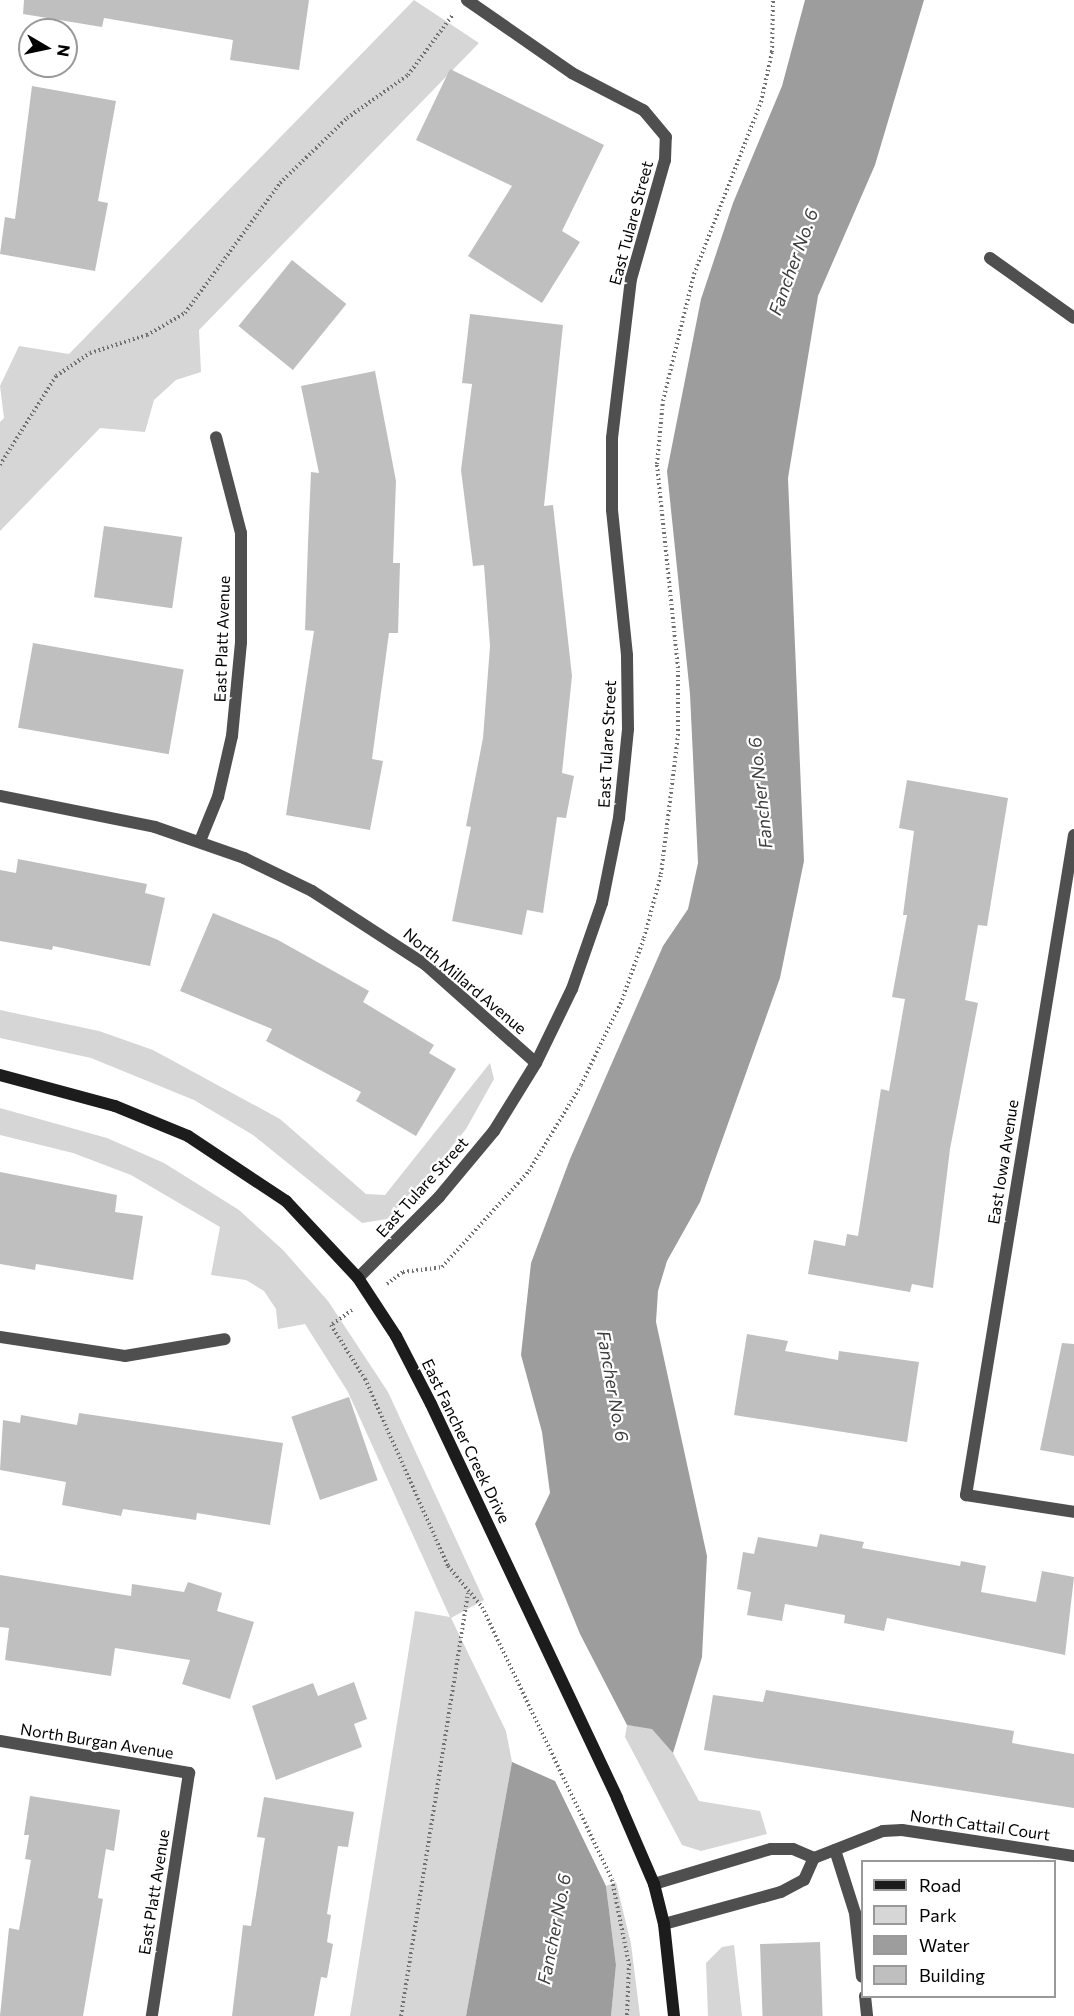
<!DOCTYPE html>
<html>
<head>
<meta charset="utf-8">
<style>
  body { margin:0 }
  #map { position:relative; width:1074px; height:2016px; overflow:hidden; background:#fff; font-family:Commissioner,sans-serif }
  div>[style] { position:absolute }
  .green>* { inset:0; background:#d6d6d6 }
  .water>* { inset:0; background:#9d9d9d }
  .building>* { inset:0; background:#bfbfbf; transform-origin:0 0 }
  .path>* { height:4px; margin-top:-2px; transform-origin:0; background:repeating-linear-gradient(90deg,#717171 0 1.5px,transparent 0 4.5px) }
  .street>* { height:12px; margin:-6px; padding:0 6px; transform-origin:6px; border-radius:6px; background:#4f4f4f }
  .secondary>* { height:12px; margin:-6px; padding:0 6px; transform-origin:6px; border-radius:6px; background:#1c1c1c }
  span { translate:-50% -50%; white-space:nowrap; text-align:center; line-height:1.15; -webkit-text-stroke:4.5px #fff; paint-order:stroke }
  .street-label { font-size:16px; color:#000 }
  .water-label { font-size:18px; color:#3e3e3e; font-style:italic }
  .legend { position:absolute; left:861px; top:1860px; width:195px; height:138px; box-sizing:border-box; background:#fff; border:2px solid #999; margin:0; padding:8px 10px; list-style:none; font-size:18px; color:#000 }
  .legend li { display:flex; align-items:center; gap:12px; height:30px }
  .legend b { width:30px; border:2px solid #999 }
  .north { position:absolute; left:18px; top:18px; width:60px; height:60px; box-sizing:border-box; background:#fff; border:2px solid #999; border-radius:50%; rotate:99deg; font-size:16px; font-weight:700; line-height:24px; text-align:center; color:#000 }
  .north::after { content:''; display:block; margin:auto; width:21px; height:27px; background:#000; clip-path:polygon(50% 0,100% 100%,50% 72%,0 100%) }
</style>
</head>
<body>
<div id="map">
  <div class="green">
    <div style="clip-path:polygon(414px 0,479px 43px,199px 330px,201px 372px,176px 380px,154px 400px,145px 432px,100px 428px,0 531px,0 422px,4px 418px,0 386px,19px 346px,69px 354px)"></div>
    <div style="clip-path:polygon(0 1010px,99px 1031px,153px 1050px,280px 1119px,366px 1194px,385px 1195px,490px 1063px,494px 1079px,466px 1129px,424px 1181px,387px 1219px,362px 1223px,253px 1135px,194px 1100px,91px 1058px,0 1038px)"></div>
    <div style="clip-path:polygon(0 1108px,107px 1138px,164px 1163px,239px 1210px,283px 1250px,328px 1301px,388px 1392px,484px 1600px,451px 1618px,506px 1731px,512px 1762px,466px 2016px,350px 2016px,415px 1611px,450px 1617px,348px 1392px,305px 1324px,278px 1329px,276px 1309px,264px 1291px,246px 1280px,211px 1275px,220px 1227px,131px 1175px,73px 1153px,0 1135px)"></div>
    <div style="clip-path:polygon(627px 1725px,652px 1728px,673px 1753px,699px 1801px,760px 1811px,767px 1834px,701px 1851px,682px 1845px,625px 1737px)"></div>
    <div style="clip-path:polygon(616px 1882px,631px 1944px,640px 2016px,611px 2016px,616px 1965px,606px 1886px)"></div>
    <div style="clip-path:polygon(734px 1945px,742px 2016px,708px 2016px,706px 1963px,722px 1947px)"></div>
  </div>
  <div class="water">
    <div style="clip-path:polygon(805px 0,924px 0,875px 165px,818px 296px,788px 478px,804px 861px,780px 978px,700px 1202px,667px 1261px,658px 1291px,656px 1322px,707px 1556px,702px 1657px,673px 1753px,652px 1729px,627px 1725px,580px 1634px,535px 1524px,550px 1493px,542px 1432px,521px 1355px,531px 1263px,570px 1159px,663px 946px,688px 909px,698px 863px,690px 694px,667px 471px,701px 299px,733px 203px,782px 86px)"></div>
    <div style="clip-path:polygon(512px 1762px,555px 1781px,606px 1886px,616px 1965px,611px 2016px,466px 2016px)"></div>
  </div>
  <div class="building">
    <div style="clip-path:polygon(24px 0,309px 0,299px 70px,230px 60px,233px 40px,104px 18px,102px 27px,23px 14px)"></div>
    <div style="clip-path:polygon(450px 69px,604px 145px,562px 231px,580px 242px,542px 303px,468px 256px,512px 186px,416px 140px)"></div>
    <div style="clip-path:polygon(32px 86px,116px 101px,98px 201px,108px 203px,95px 271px,0 254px,5px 217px,15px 219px)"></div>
    <div style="left:292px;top:260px;width:70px;height:85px;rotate:39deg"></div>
    <div style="clip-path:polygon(470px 314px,563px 325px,544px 506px,553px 505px,572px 676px,562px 773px,574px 776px,566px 818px,557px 817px,543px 913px,527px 910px,522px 935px,452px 921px,471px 827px,466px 826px,483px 738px,490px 646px,484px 565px,473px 566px,461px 470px,472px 384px,462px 383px)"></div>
    <div style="clip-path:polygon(375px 371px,396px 481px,393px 563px,400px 563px,398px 633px,389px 633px,372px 759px,383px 761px,370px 830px,286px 815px,314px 631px,305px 630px,308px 543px,311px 472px,319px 473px,301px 386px)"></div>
    <div style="left:104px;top:526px;width:79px;height:72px;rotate:8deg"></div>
    <div style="left:33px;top:643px;width:153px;height:86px;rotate:10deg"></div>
    <div style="clip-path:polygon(907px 780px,1008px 798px,987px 926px,978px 925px,965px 1000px,978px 1003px,950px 1149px,933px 1288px,912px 1284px,910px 1292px,808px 1274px,814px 1240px,845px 1246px,847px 1234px,858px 1236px,881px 1089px,889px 1091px,905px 999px,892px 997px,907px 915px,903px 915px,914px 831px,899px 828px)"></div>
    <div style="clip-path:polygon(18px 859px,147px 884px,145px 893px,165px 898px,150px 966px,53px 946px,52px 950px,0 941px,0 870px,16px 873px)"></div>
    <div style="clip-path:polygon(213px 913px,278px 940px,369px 991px,363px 1002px,434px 1045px,429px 1053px,456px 1069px,416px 1136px,356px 1101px,361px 1092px,266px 1041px,272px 1029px,180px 991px)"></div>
    <div style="clip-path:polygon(0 1172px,117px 1195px,115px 1212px,143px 1216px,133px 1280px,36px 1264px,35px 1270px,0 1264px)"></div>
    <div style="clip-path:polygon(747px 1334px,788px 1341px,785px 1351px,838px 1360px,839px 1351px,919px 1362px,907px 1442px,734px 1415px)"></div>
    <div style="clip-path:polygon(1062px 1343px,1074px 1344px,1074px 1456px,1040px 1450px)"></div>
    <div style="left:349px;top:1397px;width:88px;height:61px;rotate:71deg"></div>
    <div style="clip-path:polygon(79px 1413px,283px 1443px,270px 1525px,197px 1513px,196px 1520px,123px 1509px,121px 1516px,62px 1505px,66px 1482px,0 1470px,3px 1420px,20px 1423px,21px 1415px,77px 1425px)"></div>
    <div style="clip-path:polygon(820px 1534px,864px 1542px,862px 1548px,960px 1566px,961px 1561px,986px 1566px,981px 1592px,1036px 1602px,1042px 1571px,1074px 1577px,1065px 1655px,887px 1618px,884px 1631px,844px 1623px,845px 1615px,785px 1604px,782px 1621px,747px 1615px,751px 1592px,737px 1589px,743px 1552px,754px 1554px,758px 1537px,817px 1547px)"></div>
    <div style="clip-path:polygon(0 1575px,131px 1596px,132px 1584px,184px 1592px,188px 1582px,222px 1593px,217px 1611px,254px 1622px,230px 1699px,182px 1684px,190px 1660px,115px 1648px,111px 1676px,5px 1660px,9px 1628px,0 1627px)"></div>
    <div style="clip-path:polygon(354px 1682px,367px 1719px,354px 1724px,362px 1747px,276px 1780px,252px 1706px,313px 1683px,318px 1696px)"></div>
    <div style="clip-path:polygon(766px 1690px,1014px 1731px,1012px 1743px,1074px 1754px,1074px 1808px,704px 1750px,713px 1695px,763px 1702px)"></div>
    <div style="clip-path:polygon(30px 1796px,120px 1810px,114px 1851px,106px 1849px,98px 1898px,103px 1899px,83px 2016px,0 2016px,9px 1928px,19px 1930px,31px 1860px,25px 1859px,29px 1835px,24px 1835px)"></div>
    <div style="clip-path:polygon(264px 1797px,354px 1812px,348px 1847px,338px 1846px,327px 1914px,331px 1915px,327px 1942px,333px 1944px,327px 1978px,321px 1977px,314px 2016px,232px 2016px,243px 1925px,251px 1926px,265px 1838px,257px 1837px)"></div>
    <div style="left:820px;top:1942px;width:74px;height:60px;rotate:88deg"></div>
  </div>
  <div class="path">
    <div style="left:0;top:465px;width:105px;rotate:-57.8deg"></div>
    <div style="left:56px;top:376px;width:41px;rotate:-34.1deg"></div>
    <div style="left:90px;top:353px;width:60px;rotate:-17.5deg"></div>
    <div style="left:147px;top:335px;width:44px;rotate:-30.1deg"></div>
    <div style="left:185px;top:313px;width:161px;rotate:-53.8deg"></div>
    <div style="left:280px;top:183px;width:93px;rotate:-44.1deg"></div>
    <div style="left:347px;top:118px;width:75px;rotate:-35.2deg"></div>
    <div style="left:408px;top:75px;width:74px;rotate:-53.3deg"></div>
    <div style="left:387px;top:1284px;width:20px;rotate:-37deg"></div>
    <div style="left:403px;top:1272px;width:39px;rotate:-7deg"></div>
    <div style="left:442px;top:1267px;width:130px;rotate:-47.8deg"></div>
    <div style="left:529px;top:1171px;width:100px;rotate:-58.8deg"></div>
    <div style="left:581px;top:1085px;width:94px;rotate:-64.2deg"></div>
    <div style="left:622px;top:1000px;width:66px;rotate:-70.5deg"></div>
    <div style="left:644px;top:938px;width:66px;rotate:-75.1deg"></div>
    <div style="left:661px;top:874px;width:140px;rotate:-83deg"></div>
    <div style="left:678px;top:735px;width:67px;rotate:-90deg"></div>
    <div style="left:678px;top:668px;width:205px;rotate:-95.9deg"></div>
    <div style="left:657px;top:464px;width:63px;rotate:-84.6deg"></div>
    <div style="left:663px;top:401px;width:131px;rotate:-76.3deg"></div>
    <div style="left:694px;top:274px;width:185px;rotate:-68.7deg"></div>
    <div style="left:761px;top:102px;width:51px;rotate:-77.6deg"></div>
    <div style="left:772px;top:52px;width:52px;rotate:-88.9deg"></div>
    <div style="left:352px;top:1310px;width:26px;rotate:144deg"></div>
    <div style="left:331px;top:1325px;width:64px;rotate:57.8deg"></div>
    <div style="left:365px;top:1379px;width:205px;rotate:66.1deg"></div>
    <div style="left:448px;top:1566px;width:53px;rotate:50.3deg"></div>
    <div style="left:482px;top:1607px;width:302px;rotate:64.5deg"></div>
    <div style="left:612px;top:1880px;width:86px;rotate:78.6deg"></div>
    <div style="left:629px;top:1964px;width:52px;rotate:92.2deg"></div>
    <div style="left:401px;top:2016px;width:428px;rotate:-81deg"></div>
  </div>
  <div class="street">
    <div style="left:990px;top:258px;width:103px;rotate:35.5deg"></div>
    <div style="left:0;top:796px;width:158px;rotate:11.3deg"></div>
    <div style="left:155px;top:827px;width:94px;rotate:19.2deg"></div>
    <div style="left:244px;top:858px;width:76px;rotate:25.9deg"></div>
    <div style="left:312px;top:891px;width:136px;rotate:33deg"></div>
    <div style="left:426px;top:965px;width:147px;rotate:41.7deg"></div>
    <div style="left:1074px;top:835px;width:669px;rotate:99.29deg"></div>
    <div style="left:966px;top:1495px;width:109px;rotate:8.9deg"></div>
    <div style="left:200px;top:841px;width:48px;rotate:-67.8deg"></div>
    <div style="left:218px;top:797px;width:63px;rotate:-77.1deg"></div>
    <div style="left:232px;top:736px;width:94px;rotate:-84.5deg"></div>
    <div style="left:241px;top:642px;width:109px;rotate:-90deg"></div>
    <div style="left:241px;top:533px;width:99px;rotate:-104.6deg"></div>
    <div style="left:358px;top:1278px;width:115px;rotate:-45deg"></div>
    <div style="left:439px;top:1197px;width:86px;rotate:-50.2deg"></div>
    <div style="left:494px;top:1131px;width:80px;rotate:-58.3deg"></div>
    <div style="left:536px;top:1063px;width:82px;rotate:-64.1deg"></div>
    <div style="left:572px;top:989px;width:91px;rotate:-70.8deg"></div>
    <div style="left:602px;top:903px;width:87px;rotate:-78.7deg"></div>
    <div style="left:619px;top:818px;width:89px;rotate:-84.2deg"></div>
    <div style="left:628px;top:729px;width:74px;rotate:-90.8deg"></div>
    <div style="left:627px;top:655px;width:146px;rotate:-95.9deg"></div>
    <div style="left:612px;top:510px;width:72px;rotate:-90deg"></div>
    <div style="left:612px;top:438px;width:160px;rotate:-83.2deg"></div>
    <div style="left:631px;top:279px;width:124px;rotate:-74.1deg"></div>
    <div style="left:665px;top:160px;width:23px;rotate:-88deg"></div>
    <div style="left:666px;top:137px;width:35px;rotate:-130deg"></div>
    <div style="left:643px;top:110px;width:80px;rotate:-152.5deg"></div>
    <div style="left:572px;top:73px;width:128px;rotate:-145.2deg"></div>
    <div style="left:0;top:1337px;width:126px;rotate:8.6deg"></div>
    <div style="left:125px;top:1356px;width:101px;rotate:-9.6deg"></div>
    <div style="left:0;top:1741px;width:192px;rotate:9.6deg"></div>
    <div style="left:189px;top:1773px;width:246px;rotate:98.7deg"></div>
    <div style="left:835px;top:1850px;width:66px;rotate:72.4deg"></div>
    <div style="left:855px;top:1913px;width:64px;rotate:83.8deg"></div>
    <div style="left:654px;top:1884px;width:122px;rotate:-16.7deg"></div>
    <div style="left:771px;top:1849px;width:22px"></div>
    <div style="left:793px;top:1849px;width:23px;rotate:23deg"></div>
    <div style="left:814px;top:1858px;width:74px;rotate:-21.4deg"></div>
    <div style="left:883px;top:1831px;width:19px;rotate:-3deg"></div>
    <div style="left:902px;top:1830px;width:174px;rotate:8.6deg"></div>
    <div style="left:664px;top:1924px;width:121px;rotate:-15.3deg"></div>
    <div style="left:781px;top:1892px;width:26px;rotate:-28deg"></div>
    <div style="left:804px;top:1880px;width:24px;rotate:-66deg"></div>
    <div style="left:865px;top:1996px;width:20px;rotate:84deg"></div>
  </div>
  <div class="secondary">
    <div style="left:0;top:1075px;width:119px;rotate:15.1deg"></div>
    <div style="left:115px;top:1106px;width:79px;rotate:22.3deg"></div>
    <div style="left:188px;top:1136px;width:118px;rotate:33.6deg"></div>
    <div style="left:286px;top:1201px;width:105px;rotate:46.9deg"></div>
    <div style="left:358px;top:1278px;width:69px;rotate:56.8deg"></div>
    <div style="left:396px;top:1336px;width:76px;rotate:62.8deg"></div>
    <div style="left:431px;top:1404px;width:436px;rotate:64.7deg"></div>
    <div style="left:617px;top:1798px;width:94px;rotate:66.7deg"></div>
    <div style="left:654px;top:1884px;width:41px;rotate:76deg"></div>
    <div style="left:664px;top:1924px;width:93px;rotate:83.8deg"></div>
  </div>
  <div class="street-label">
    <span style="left:631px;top:223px;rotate:-75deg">East Tulare Street</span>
    <span style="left:222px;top:639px;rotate:-88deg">East Platt Avenue</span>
    <span style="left:607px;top:744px;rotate:-87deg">East Tulare Street</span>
    <span style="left:465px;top:981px;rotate:40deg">North Millard Avenue</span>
    <span style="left:1003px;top:1162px;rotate:-81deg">East Iowa Avenue</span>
    <span style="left:422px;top:1187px;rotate:-48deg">East Tulare Street</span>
    <span style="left:466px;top:1441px;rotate:64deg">East Fancher Creek Drive</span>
    <span style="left:97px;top:1741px;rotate:9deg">North Burgan Avenue</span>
    <span style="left:980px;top:1825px;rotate:8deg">North Cattail Court</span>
    <span style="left:154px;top:1892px;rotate:-81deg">East Platt Avenue</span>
  </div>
  <div class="water-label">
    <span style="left:793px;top:262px;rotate:-70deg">Fancher No. 6</span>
    <span style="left:760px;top:793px;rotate:-96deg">Fancher No. 6</span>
    <span style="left:613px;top:1386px;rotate:80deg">Fancher No. 6</span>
    <span style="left:554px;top:1929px;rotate:-79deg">Fancher No. 6</span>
  </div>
  <ul class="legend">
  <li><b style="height:8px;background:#1c1c1c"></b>Road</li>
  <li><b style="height:16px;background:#d6d6d6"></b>Park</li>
  <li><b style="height:16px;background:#9d9d9d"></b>Water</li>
  <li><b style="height:16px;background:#bfbfbf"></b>Building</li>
  </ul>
  <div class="north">N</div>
</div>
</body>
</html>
